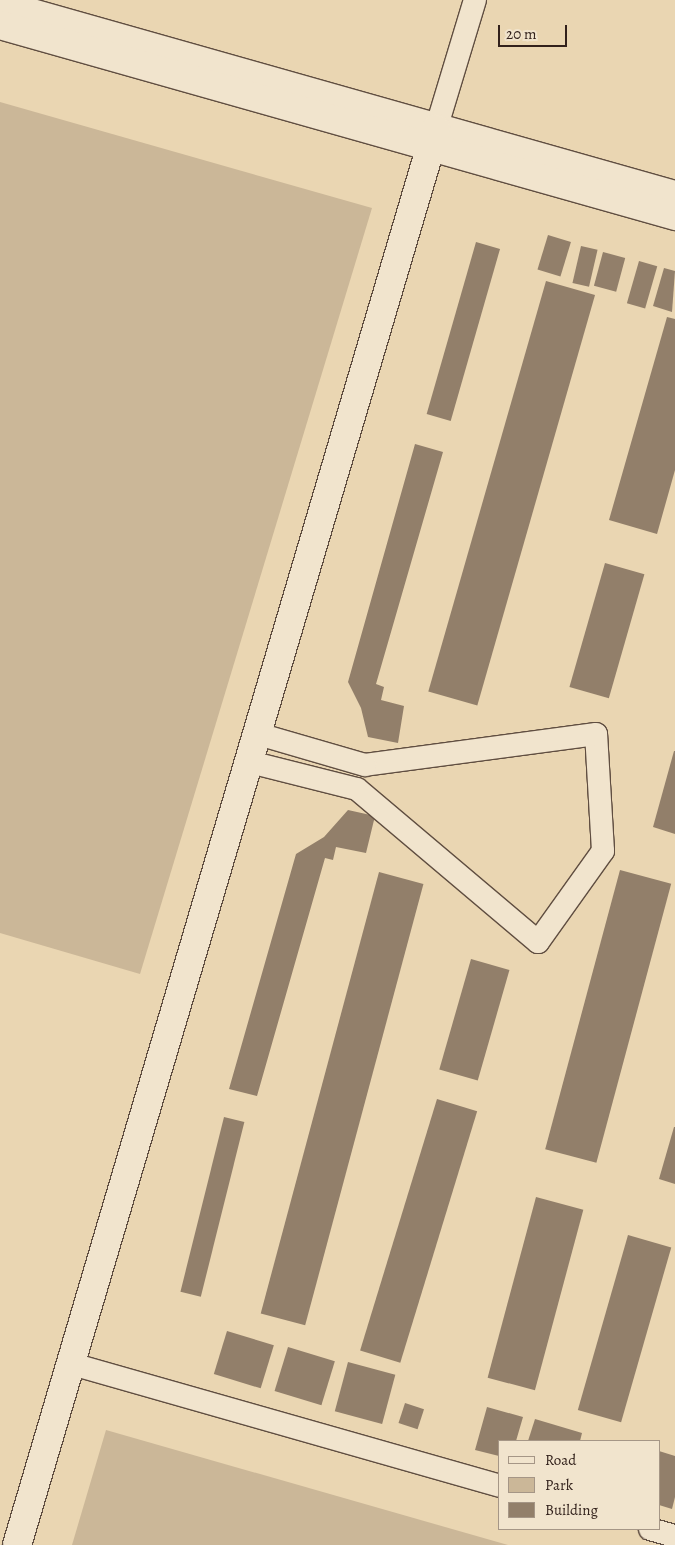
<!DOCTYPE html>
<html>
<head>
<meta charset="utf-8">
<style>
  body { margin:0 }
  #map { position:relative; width:675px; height:1545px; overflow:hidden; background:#ead6b2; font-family:Alegreya,serif }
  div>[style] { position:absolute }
  .green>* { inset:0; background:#cbb798 }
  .building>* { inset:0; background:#927f6a; transform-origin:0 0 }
  .roads { filter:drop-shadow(1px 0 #604e41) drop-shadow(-1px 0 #604e41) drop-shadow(0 1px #604e41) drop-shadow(0 -1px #604e41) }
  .street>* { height:22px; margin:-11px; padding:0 11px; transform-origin:11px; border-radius:11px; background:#f1e4cd }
  .secondary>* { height:28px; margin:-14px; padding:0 14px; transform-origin:14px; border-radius:14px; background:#f1e4cd }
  span { translate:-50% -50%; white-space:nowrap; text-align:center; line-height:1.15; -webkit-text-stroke:5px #f1e4cd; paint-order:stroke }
  .legend { position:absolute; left:498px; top:1440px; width:162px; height:90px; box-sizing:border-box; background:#f1e4cd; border:1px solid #a59686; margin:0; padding:6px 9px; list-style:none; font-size:15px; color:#32211b }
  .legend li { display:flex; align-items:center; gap:10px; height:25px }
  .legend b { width:25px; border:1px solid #a59686 }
  .scale { position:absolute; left:498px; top:25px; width:69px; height:22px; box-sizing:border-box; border:2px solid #32211b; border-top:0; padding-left:6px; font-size:15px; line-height:18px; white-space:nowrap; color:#32211b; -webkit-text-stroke:4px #f1e4cd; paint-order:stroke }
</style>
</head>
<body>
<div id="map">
  <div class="green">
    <div style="clip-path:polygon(0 102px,372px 208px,140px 974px,0 933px)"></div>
    <div style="clip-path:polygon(106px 1430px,508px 1545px,72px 1545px)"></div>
  </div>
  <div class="building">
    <div style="left:548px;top:235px;width:24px;height:36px;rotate:17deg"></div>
    <div style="left:476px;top:242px;width:25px;height:179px;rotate:16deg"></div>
    <div style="left:581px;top:246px;width:17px;height:38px;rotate:13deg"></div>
    <div style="left:603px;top:252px;width:23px;height:35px;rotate:15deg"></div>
    <div style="left:639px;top:261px;width:19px;height:44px;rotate:16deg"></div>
    <div style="clip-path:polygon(664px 268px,675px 271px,672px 312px,653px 306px)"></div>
    <div style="left:546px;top:281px;width:51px;height:427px;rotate:16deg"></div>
    <div style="clip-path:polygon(667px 317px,675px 319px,675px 470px,657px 534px,609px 520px)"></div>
    <div style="clip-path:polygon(415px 444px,443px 452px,376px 684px,384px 687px,381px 700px,404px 706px,398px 743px,368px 737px,361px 708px,348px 682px)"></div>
    <div style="left:605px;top:563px;width:41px;height:129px;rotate:16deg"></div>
    <div style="clip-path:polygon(674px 751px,675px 751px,675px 834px,653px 827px)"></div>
    <div style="clip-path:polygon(348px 810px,375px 816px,366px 853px,336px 847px,333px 860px,325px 858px,257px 1096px,229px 1089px,296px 854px,324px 837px)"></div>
    <div style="left:620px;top:870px;width:53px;height:289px;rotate:15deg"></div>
    <div style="left:379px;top:872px;width:46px;height:457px;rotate:15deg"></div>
    <div style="left:471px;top:959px;width:40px;height:115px;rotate:16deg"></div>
    <div style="left:437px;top:1099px;width:42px;height:263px;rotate:17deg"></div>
    <div style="left:224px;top:1117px;width:21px;height:180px;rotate:14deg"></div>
    <div style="clip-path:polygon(674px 1127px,675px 1127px,675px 1184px,659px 1179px)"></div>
    <div style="left:536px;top:1197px;width:49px;height:187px;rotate:15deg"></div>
    <div style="left:628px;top:1235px;width:45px;height:182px;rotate:16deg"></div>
    <div style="left:227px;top:1331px;width:49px;height:45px;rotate:17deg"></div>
    <div style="left:288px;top:1347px;width:49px;height:46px;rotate:17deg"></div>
    <div style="left:348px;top:1362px;width:49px;height:51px;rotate:15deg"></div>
    <div style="left:405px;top:1403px;width:20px;height:21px;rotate:18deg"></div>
    <div style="clip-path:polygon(487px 1407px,523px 1417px,516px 1441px,499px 1441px,499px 1456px,475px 1450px)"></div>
    <div style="clip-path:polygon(535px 1419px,582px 1433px,580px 1441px,528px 1441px)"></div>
    <div style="clip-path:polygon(659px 1451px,675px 1456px,675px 1497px,672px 1509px,659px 1505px)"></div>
  </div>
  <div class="roads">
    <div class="street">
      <div style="left:436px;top:129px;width:135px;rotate:-73.2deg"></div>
      <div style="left:250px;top:762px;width:110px;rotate:14.2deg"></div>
      <div style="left:357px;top:789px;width:237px;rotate:40.2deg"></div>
      <div style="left:538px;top:942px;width:112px;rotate:-54.5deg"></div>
      <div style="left:603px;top:851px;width:117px;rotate:-93.4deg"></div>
      <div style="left:596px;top:734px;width:233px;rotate:172.4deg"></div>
      <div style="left:365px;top:765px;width:111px;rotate:-163.8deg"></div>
      <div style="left:72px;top:1364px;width:444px;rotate:15.9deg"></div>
      <div style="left:650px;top:1529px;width:26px;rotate:16deg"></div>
    </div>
    <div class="secondary">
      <div style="left:0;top:4px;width:702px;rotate:15.8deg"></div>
      <div style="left:0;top:25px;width:702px;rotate:15.8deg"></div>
      <div style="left:17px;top:1545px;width:1477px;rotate:-73.52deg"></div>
    </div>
  </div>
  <ul class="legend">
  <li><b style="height:6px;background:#f1e4cd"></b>Road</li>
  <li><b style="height:14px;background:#cbb798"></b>Park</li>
  <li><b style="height:14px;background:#927f6a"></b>Building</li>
  </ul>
  <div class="scale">20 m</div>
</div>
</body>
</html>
